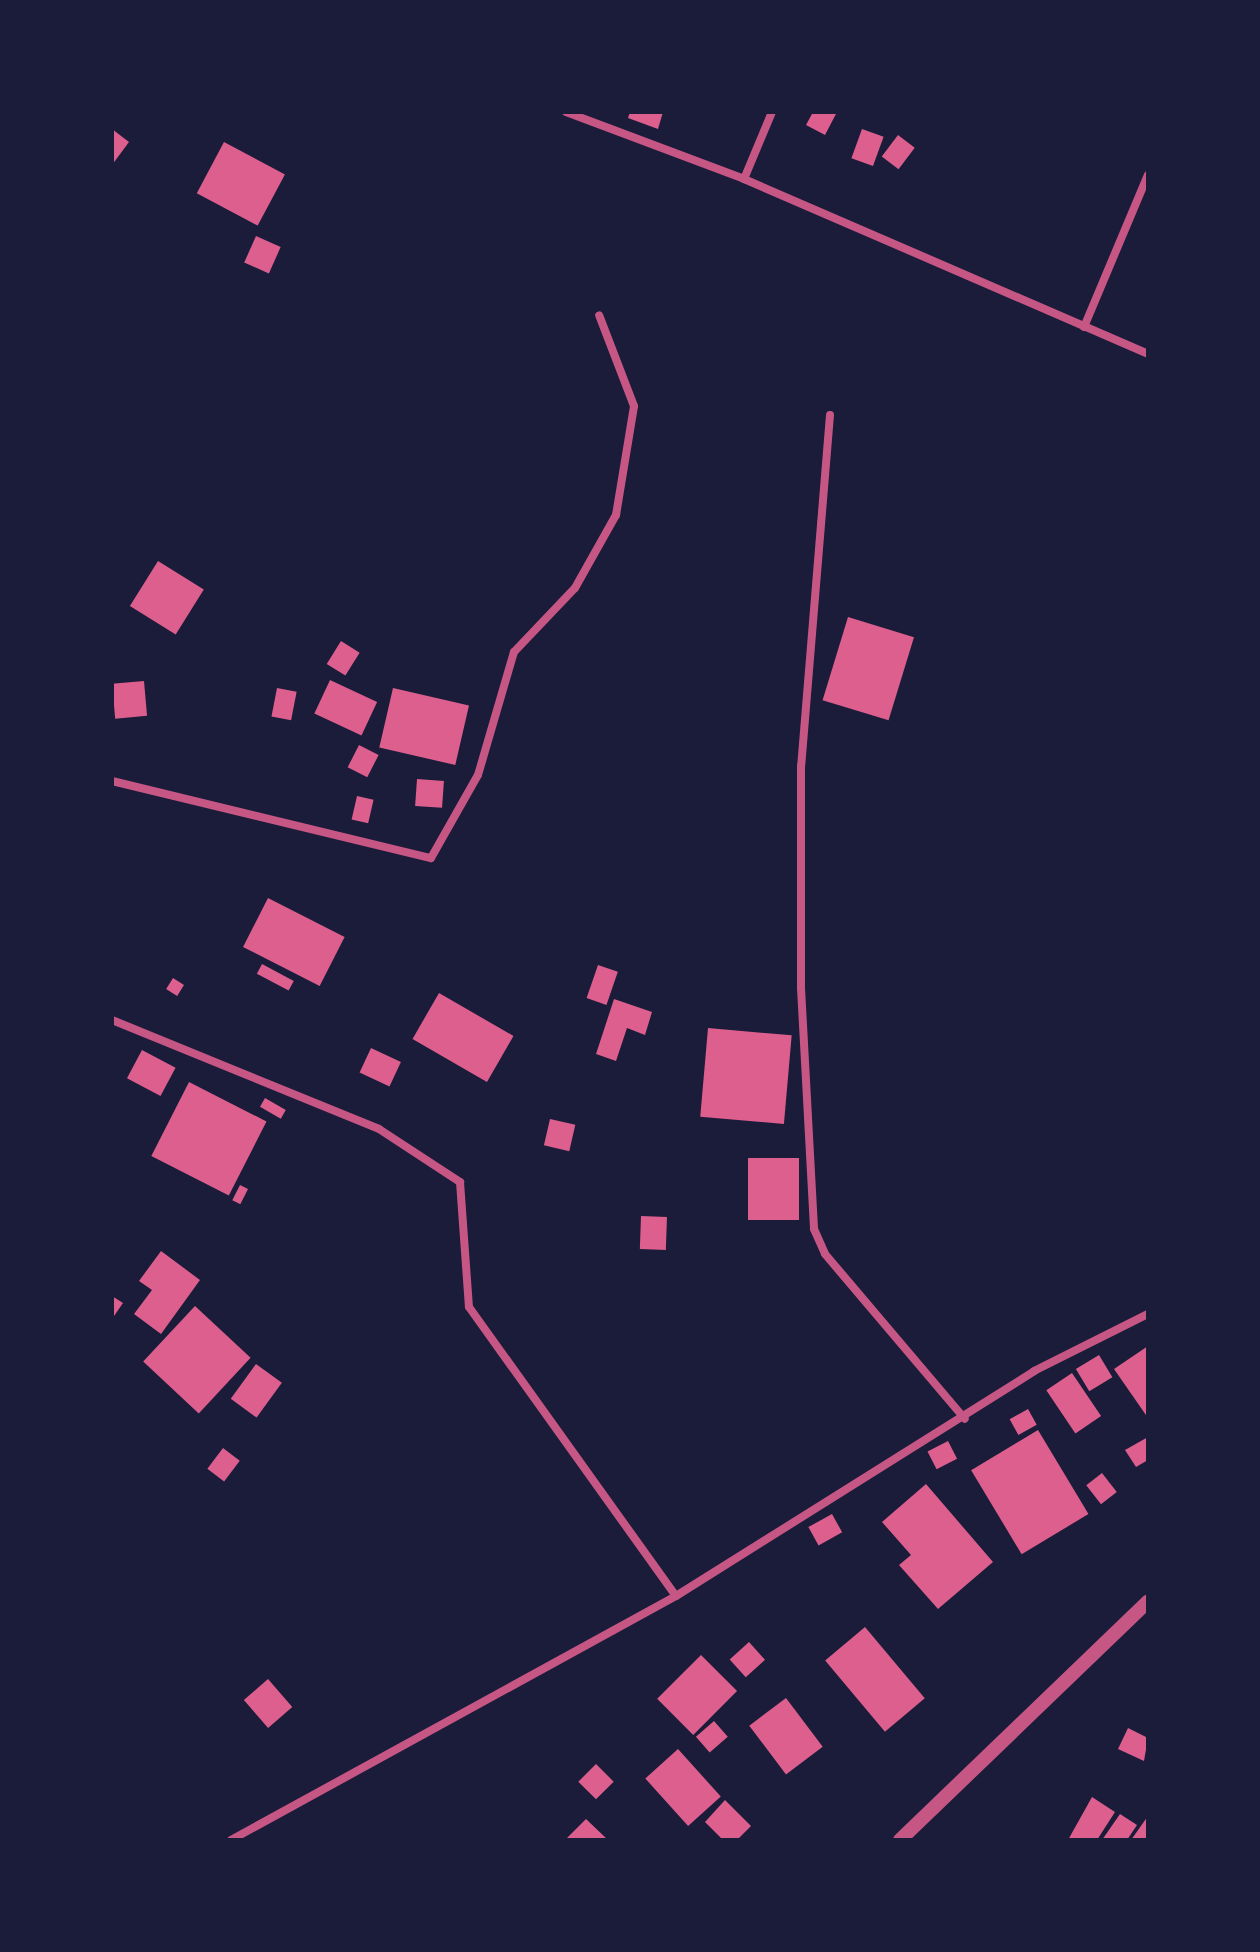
<!DOCTYPE html>
<html>
<head>
<meta charset="utf-8">
<style>
  body { margin:0 }
  #map { position:relative; width:1260px; height:1952px; overflow:hidden; background:#1b1b3a; font-family:Bitter,serif }
  div>[style] { position:absolute }
  .building>* { inset:0; background:#dd5f8e; transform-origin:0 0 }
  .minor>* { height:8px; margin:-4px; padding:0 4px; transform-origin:4px; border-radius:4px; background:#c65784 }
  .tertiary>* { height:14px; margin:-7px; padding:0 7px; transform-origin:7px; border-radius:7px; background:#c65784 }
  span { translate:-50% -50%; white-space:nowrap; text-align:center; line-height:1.15; -webkit-text-stroke:6px #1b1b3a; paint-order:stroke }
  .frame { position:absolute; inset:0; border:114px solid #1b1b3a; pointer-events:none }
</style>
</head>
<body>
<div id="map">
  <div class="building">
    <div style="clip-path:polygon(630px 112px,663px 112px,658px 129px,628px 118px)"></div>
    <div style="clip-path:polygon(813px 112px,837px 112px,825px 135px,806px 125px)"></div>
    <div style="clip-path:polygon(112px 129px,129px 142px,112px 165px)"></div>
    <div style="left:862px;top:129px;width:23px;height:31px;rotate:20deg"></div>
    <div style="left:898px;top:135px;width:21px;height:27px;rotate:37deg"></div>
    <div style="left:224px;top:142px;width:69px;height:58px;rotate:28deg"></div>
    <div style="left:256px;top:236px;width:27px;height:29px;rotate:24deg"></div>
    <div style="left:158px;top:561px;width:54px;height:53px;rotate:32deg"></div>
    <div style="left:848px;top:617px;width:69px;height:87px;rotate:17deg"></div>
    <div style="left:341px;top:641px;width:22px;height:27px;rotate:32deg"></div>
    <div style="left:330px;top:680px;width:52px;height:37px;rotate:25deg"></div>
    <div style="left:144px;top:681px;width:35px;height:32px;rotate:85deg"></div>
    <div style="left:277px;top:688px;width:20px;height:29px;rotate:11deg"></div>
    <div style="left:393px;top:688px;width:78px;height:61px;rotate:13deg"></div>
    <div style="left:359px;top:745px;width:22px;height:25px;rotate:27deg"></div>
    <div style="left:417px;top:779px;width:27px;height:27px;rotate:4deg"></div>
    <div style="left:357px;top:796px;width:17px;height:24px;rotate:13deg"></div>
    <div style="left:268px;top:898px;width:86px;height:55px;rotate:27deg"></div>
    <div style="left:262px;top:964px;width:36px;height:11px;rotate:28deg"></div>
    <div style="left:598px;top:965px;width:21px;height:35px;rotate:19deg"></div>
    <div style="left:173px;top:978px;width:13px;height:13px;rotate:32deg"></div>
    <div style="left:439px;top:993px;width:86px;height:53px;rotate:30deg"></div>
    <div style="clip-path:polygon(614px 999px,652px 1012px,645px 1035px,627px 1028px,616px 1061px,596px 1054px)"></div>
    <div style="left:708px;top:1028px;width:84px;height:89px;rotate:5deg"></div>
    <div style="left:371px;top:1048px;width:33px;height:27px;rotate:25deg"></div>
    <div style="left:142px;top:1050px;width:38px;height:32px;rotate:28deg"></div>
    <div style="left:189px;top:1082px;width:87px;height:83px;rotate:27deg"></div>
    <div style="left:265px;top:1098px;width:24px;height:10px;rotate:30deg"></div>
    <div style="left:550px;top:1119px;width:26px;height:27px;rotate:13deg"></div>
    <div style="left:748px;top:1158px;width:51px;height:62px"></div>
    <div style="left:240px;top:1185px;width:9px;height:17px;rotate:27deg"></div>
    <div style="left:641px;top:1216px;width:26px;height:33px;rotate:2deg"></div>
    <div style="clip-path:polygon(161px 1251px,200px 1280px,161px 1334px,134px 1314px,152px 1290px,139px 1281px)"></div>
    <div style="clip-path:polygon(112px 1296px,123px 1303px,112px 1319px)"></div>
    <div style="left:195px;top:1306px;width:76px;height:76px;rotate:43deg"></div>
    <div style="clip-path:polygon(1148px 1346px,1148px 1418px,1114px 1369px)"></div>
    <div style="left:1099px;top:1355px;width:26px;height:27px;rotate:59deg"></div>
    <div style="left:256px;top:1364px;width:32px;height:43px;rotate:36deg"></div>
    <div style="left:1072px;top:1373px;width:52px;height:31px;rotate:56deg"></div>
    <div style="left:1028px;top:1409px;width:18px;height:21px;rotate:61deg"></div>
    <div style="left:1038px;top:1430px;width:98px;height:78px;rotate:59deg"></div>
    <div style="clip-path:polygon(1148px 1437px,1148px 1460px,1136px 1467px,1125px 1450px)"></div>
    <div style="left:948px;top:1441px;width:20px;height:23px;rotate:63deg"></div>
    <div style="left:223px;top:1448px;width:21px;height:26px;rotate:37deg"></div>
    <div style="left:1102px;top:1473px;width:24px;height:20px;rotate:52deg"></div>
    <div style="clip-path:polygon(926px 1484px,993px 1562px,938px 1609px,899px 1565px,911px 1555px,882px 1522px)"></div>
    <div style="left:832px;top:1514px;width:21px;height:27px;rotate:61deg"></div>
    <div style="left:865px;top:1627px;width:93px;height:52px;rotate:50deg"></div>
    <div style="left:749px;top:1642px;width:24px;height:26px;rotate:48deg"></div>
    <div style="left:701px;top:1655px;width:51px;height:62px;rotate:45deg"></div>
    <div style="left:268px;top:1679px;width:37px;height:32px;rotate:49deg"></div>
    <div style="left:786px;top:1698px;width:61px;height:46px;rotate:53deg"></div>
    <div style="left:714px;top:1721px;width:21px;height:24px;rotate:49deg"></div>
    <div style="clip-path:polygon(1128px 1728px,1148px 1738px,1144px 1761px,1118px 1749px)"></div>
    <div style="left:678px;top:1749px;width:64px;height:44px;rotate:48deg"></div>
    <div style="left:596px;top:1764px;width:25px;height:25px;rotate:45deg"></div>
    <div style="clip-path:polygon(1092px 1797px,1115px 1812px,1097px 1840px,1068px 1840px)"></div>
    <div style="clip-path:polygon(725px 1800px,751px 1826px,737px 1840px,723px 1840px,705px 1822px)"></div>
    <div style="clip-path:polygon(1120px 1814px,1137px 1825px,1127px 1840px,1102px 1840px)"></div>
    <div style="clip-path:polygon(1148px 1816px,1148px 1840px,1131px 1840px)"></div>
    <div style="clip-path:polygon(586px 1819px,608px 1840px,565px 1840px)"></div>
  </div>
  <div class="minor">
    <div style="left:566px;top:112px;width:190px;rotate:20.6deg"></div>
    <div style="left:744px;top:179px;width:440px;rotate:23.4deg"></div>
    <div style="left:744px;top:179px;width:73px;rotate:-67.3deg"></div>
    <div style="left:1084px;top:327px;width:165px;rotate:-67.2deg"></div>
    <div style="left:830px;top:415px;width:352px;rotate:94.7deg"></div>
    <div style="left:801px;top:766px;width:222px;rotate:90deg"></div>
    <div style="left:801px;top:988px;width:241px;rotate:86.9deg"></div>
    <div style="left:814px;top:1229px;width:27px;rotate:66deg"></div>
    <div style="left:825px;top:1254px;width:216px;rotate:49.7deg"></div>
    <div style="left:112px;top:781px;width:328px;rotate:13.6deg"></div>
    <div style="left:431px;top:858px;width:95px;rotate:-60.5deg"></div>
    <div style="left:478px;top:775px;width:128px;rotate:-73.7deg"></div>
    <div style="left:514px;top:652px;width:88px;rotate:-46.4deg"></div>
    <div style="left:575px;top:588px;width:84px;rotate:-60.7deg"></div>
    <div style="left:616px;top:515px;width:110px;rotate:-80.6deg"></div>
    <div style="left:634px;top:406px;width:97px;rotate:-111deg"></div>
    <div style="left:112px;top:1020px;width:288px;rotate:22.2deg"></div>
    <div style="left:379px;top:1129px;width:97px;rotate:33.2deg"></div>
    <div style="left:460px;top:1182px;width:125px;rotate:85.9deg"></div>
    <div style="left:469px;top:1307px;width:355px;rotate:54.4deg"></div>
    <div style="left:231px;top:1840px;width:508px;rotate:-28.74deg"></div>
    <div style="left:676px;top:1596px;width:423px;rotate:-32.1deg"></div>
    <div style="left:1034px;top:1371px;width:127px;rotate:-26.6deg"></div>
  </div>
  <div class="tertiary">
    <div style="left:900px;top:1840px;width:344px;rotate:-43.9deg"></div>
  </div>
  <div class="frame"></div>
</div>
</body>
</html>
